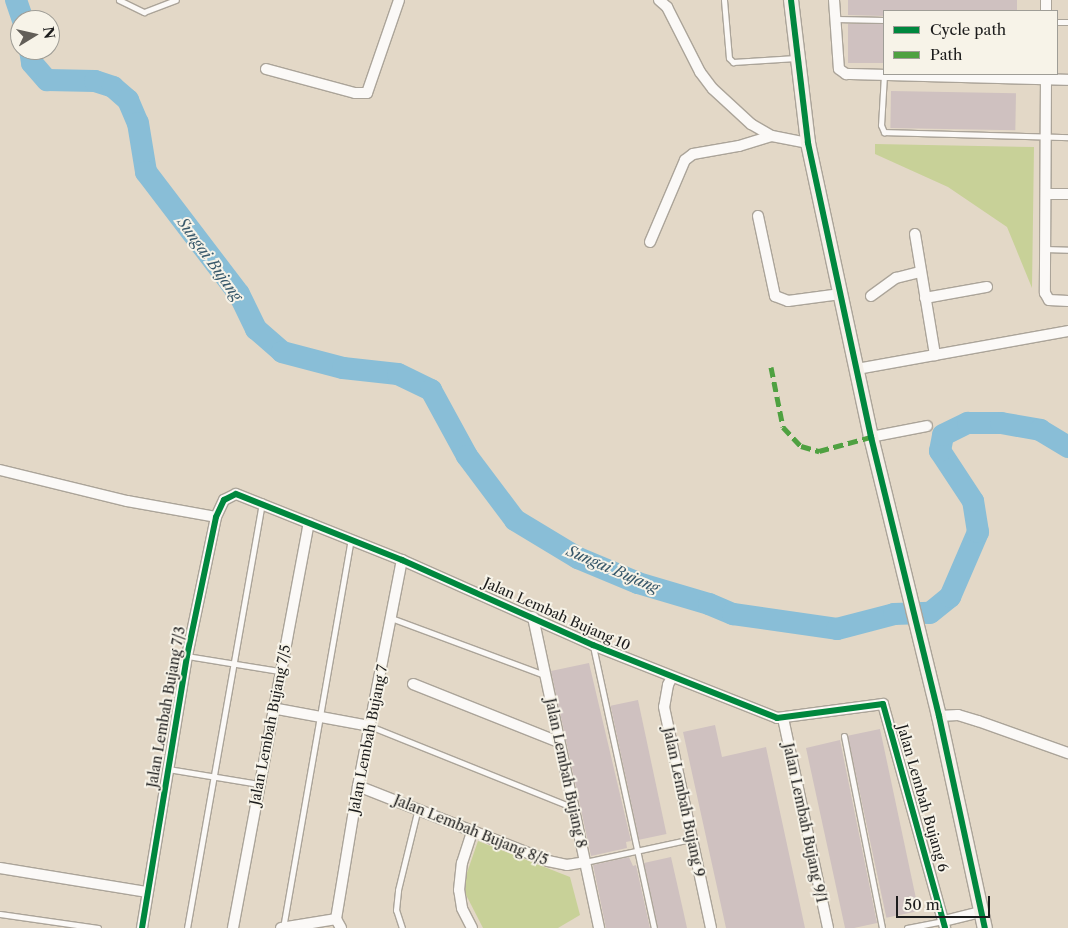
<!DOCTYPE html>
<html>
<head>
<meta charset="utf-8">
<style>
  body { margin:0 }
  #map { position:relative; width:1068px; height:928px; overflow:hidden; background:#e3d8c7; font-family:"Libre Caslon Text",serif }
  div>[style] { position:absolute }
  .green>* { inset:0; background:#c8d198 }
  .river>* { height:22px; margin:-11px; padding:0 11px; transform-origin:11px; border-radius:11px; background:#89bed7 }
  .building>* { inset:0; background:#cfc1c0; transform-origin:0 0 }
  .roads { filter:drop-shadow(1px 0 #aba499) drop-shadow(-1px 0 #aba499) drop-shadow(0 1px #aba499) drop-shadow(0 -1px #aba499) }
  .lane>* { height:5px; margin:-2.5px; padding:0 2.5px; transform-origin:2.5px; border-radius:2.5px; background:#fbf9f7 }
  .street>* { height:10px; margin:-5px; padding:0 5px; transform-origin:5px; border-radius:5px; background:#fbf9f7 }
  .secondary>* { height:14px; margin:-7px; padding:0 7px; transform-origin:7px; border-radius:7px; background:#f5f0e9 }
  .quiet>* { height:5px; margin-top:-2.5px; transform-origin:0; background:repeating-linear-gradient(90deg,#4fa141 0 10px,transparent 0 15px) }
  .cycleway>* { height:6px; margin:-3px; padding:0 3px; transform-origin:3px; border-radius:3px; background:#00873e }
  span { translate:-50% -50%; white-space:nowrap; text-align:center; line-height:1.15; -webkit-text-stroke:4px #f7f3e8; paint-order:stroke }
  .street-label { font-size:14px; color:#1c1c1c }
  .water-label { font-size:15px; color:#38586a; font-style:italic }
  .legend { position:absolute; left:883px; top:10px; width:175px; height:65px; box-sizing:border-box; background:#f7f3e8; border:1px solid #9f9d96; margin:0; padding:6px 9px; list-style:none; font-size:15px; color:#1c1c1c }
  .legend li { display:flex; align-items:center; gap:10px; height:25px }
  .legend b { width:25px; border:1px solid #9f9d96 }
  .north { position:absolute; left:10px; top:10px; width:50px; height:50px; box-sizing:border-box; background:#f7f3e8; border:1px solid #9f9d96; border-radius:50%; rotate:81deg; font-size:14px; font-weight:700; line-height:20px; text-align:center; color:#1c1c1c }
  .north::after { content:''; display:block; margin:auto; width:18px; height:22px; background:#625e58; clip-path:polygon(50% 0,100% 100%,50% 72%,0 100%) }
  .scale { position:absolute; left:896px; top:896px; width:94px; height:22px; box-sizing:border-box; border:2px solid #1c1c1c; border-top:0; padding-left:6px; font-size:15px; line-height:18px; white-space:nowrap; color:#1c1c1c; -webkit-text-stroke:4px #f7f3e8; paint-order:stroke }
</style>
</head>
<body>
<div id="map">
  <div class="green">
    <div style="clip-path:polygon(875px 144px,1034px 147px,1032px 288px,1007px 227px,948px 187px,875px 154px)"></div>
    <div style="clip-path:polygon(478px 841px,570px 877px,580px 915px,558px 928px,483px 928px,462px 887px)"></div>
  </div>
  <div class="river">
    <div style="left:16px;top:0;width:21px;rotate:71deg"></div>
    <div style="left:30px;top:50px;width:13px;rotate:81deg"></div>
    <div style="left:32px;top:63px;width:23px;rotate:49deg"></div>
    <div style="left:47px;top:80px;width:48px;rotate:1.2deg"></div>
    <div style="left:95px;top:81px;width:19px;rotate:18deg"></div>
    <div style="left:113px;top:87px;width:20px;rotate:41deg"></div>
    <div style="left:128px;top:100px;width:25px;rotate:67deg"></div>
    <div style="left:138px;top:123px;width:50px;rotate:80.7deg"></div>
    <div style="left:146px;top:172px;width:153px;rotate:52.7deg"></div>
    <div style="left:239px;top:294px;width:39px;rotate:64deg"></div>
    <div style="left:256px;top:329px;width:35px;rotate:41deg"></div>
    <div style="left:282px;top:352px;width:63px;rotate:14.7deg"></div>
    <div style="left:343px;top:368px;width:55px;rotate:6.2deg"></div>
    <div style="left:398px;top:374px;width:37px;rotate:26deg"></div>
    <div style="left:431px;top:390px;width:75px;rotate:61.4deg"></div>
    <div style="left:467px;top:456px;width:80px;rotate:53.1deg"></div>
    <div style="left:515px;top:520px;width:74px;rotate:31.1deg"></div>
    <div style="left:578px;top:558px;width:65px;rotate:22.6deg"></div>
    <div style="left:638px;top:583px;width:74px;rotate:16.5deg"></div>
    <div style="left:709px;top:604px;width:26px;rotate:23deg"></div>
    <div style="left:733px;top:614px;width:105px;rotate:8.2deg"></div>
    <div style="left:837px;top:629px;width:59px;rotate:-14.7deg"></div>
    <div style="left:894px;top:614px;width:36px;rotate:-2deg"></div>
    <div style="left:930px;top:613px;width:26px;rotate:-39deg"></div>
    <div style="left:950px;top:597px;width:71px;rotate:-66.7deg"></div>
    <div style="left:978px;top:532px;width:31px;rotate:-99deg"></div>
    <div style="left:973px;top:501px;width:60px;rotate:-123.4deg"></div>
    <div style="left:940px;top:451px;width:16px;rotate:-79deg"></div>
    <div style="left:943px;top:435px;width:28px;rotate:-26deg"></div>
    <div style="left:968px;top:423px;width:33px"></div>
    <div style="left:1001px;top:423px;width:40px;rotate:10deg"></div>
    <div style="left:1040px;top:430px;width:33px;rotate:31deg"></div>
  </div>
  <div class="building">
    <div style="clip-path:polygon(848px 0,1017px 0,1017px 11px,884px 11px,884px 16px,848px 15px)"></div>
    <div style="left:848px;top:24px;width:36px;height:39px"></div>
    <div style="left:891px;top:91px;width:125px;height:37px;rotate:1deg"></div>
    <div style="clip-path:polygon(589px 663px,631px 841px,626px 842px,627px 848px,591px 856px,551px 671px)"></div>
    <div style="left:638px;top:700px;width:137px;height:28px;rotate:78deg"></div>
    <div style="clip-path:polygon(715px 725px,722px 757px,766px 747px,805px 928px,726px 928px,683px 732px)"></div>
    <div style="left:880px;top:729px;width:186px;height:33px;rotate:78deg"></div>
    <div style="clip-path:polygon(840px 740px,877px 923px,854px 928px,845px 928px,806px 748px)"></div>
    <div style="clip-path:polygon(629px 857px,633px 866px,636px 865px,650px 928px,606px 928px,593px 865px)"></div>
    <div style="clip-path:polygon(671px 857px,683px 910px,687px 928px,658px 928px,644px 863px)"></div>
  </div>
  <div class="roads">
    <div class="lane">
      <div style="left:119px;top:0;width:28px;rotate:26deg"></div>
      <div style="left:144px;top:12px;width:34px;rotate:-21deg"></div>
      <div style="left:724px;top:0;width:58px;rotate:85.1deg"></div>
      <div style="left:729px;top:58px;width:6px;rotate:45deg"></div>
      <div style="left:733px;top:62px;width:63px;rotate:-3.6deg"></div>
      <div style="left:836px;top:19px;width:48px;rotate:1.2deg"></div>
      <div style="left:1057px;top:22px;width:11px"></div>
      <div style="left:884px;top:75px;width:50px;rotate:93.4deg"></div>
      <div style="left:881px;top:125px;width:8px;rotate:67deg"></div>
      <div style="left:884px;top:132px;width:184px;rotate:1.6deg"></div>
      <div style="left:1045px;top:249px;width:23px;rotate:2deg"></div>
      <div style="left:391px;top:618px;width:163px;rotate:20.4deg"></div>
      <div style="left:593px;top:646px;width:289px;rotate:77.8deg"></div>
      <div style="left:187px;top:656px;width:94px;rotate:9.2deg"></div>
      <div style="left:370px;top:726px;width:218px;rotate:21.9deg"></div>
      <div style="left:844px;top:736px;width:196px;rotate:78.8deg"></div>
      <div style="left:168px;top:769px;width:92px;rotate:9.4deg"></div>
      <div style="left:585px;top:862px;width:108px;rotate:-12.2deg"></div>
      <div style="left:0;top:914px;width:99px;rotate:8.1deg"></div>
      <div style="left:187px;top:928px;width:433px;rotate:-80deg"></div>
      <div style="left:283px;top:928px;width:394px;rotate:-80.1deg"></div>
      <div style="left:402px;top:928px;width:19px;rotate:-108deg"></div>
      <div style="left:396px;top:910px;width:20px;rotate:-84deg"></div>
      <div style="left:398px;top:890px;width:84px;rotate:-76.3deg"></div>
      <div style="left:907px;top:928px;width:37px;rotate:-11deg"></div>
    </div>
    <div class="street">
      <div style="left:659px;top:0;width:11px;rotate:41deg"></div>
      <div style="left:667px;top:7px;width:73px;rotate:63.1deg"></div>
      <div style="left:700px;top:72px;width:21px;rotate:53deg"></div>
      <div style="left:713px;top:89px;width:52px;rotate:42.6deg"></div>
      <div style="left:751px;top:124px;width:24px;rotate:30deg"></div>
      <div style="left:834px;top:0;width:69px;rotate:85.9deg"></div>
      <div style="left:839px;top:69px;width:9px;rotate:36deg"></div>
      <div style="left:846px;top:74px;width:222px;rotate:1.5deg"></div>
      <div style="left:1046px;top:11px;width:11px;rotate:-90deg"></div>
      <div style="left:266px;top:69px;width:92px;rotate:15.1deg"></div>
      <div style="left:355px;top:93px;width:12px"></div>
      <div style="left:367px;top:93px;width:98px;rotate:-71deg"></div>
      <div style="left:1046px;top:75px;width:218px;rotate:90.3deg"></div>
      <div style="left:1045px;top:293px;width:8px;rotate:60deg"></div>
      <div style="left:1049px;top:300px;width:19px;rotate:3deg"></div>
      <div style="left:1046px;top:194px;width:22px"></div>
      <div style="left:758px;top:216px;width:82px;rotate:78deg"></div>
      <div style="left:775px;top:296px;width:14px;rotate:21deg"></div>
      <div style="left:788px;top:301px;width:53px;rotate:-7.5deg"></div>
      <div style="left:915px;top:234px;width:123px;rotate:80.6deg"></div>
      <div style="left:650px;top:242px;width:89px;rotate:-66.9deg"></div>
      <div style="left:685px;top:160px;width:10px;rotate:-37deg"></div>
      <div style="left:693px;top:154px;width:47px;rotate:-9.9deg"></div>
      <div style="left:739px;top:146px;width:34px;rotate:-17deg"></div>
      <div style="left:772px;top:136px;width:37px;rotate:11deg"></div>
      <div style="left:871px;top:296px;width:31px;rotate:-36deg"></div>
      <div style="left:896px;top:278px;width:25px;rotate:-14deg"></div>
      <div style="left:925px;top:298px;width:63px;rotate:-10.1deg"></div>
      <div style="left:857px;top:369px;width:214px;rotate:-10.2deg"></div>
      <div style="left:871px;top:437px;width:57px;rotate:-11.1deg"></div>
      <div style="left:0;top:470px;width:131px;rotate:13.7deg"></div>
      <div style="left:127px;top:501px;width:90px;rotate:10.2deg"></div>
      <div style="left:533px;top:617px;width:318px;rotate:78deg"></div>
      <div style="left:672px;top:677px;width:9px;rotate:117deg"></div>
      <div style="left:668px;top:685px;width:22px;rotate:100deg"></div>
      <div style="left:664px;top:707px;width:226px;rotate:78deg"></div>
      <div style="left:413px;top:684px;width:157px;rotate:21.7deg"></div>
      <div style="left:272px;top:708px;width:100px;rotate:10.4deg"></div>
      <div style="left:939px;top:716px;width:19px;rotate:-3deg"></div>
      <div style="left:958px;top:715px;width:21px;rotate:17deg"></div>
      <div style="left:978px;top:721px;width:96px;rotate:19.6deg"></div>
      <div style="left:783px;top:718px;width:215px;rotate:77.9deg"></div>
      <div style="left:358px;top:786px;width:204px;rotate:21.5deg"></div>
      <div style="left:548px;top:861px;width:19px;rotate:12deg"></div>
      <div style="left:567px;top:865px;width:18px;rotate:-9deg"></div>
      <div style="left:0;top:868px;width:148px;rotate:9.3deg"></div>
      <div style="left:944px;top:921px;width:38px;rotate:-14deg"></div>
      <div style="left:142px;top:928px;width:276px;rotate:-80.6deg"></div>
      <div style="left:187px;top:656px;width:142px;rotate:-78.2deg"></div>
      <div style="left:216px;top:517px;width:19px;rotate:-65deg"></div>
      <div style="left:224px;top:500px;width:13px;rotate:-27deg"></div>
      <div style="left:236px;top:494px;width:179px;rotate:21.7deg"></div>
      <div style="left:402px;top:560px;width:209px;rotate:24deg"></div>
      <div style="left:593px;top:645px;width:198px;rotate:21.6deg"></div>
      <div style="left:777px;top:718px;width:107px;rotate:-7.5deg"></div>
      <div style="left:883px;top:704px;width:232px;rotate:74.5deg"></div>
      <div style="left:233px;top:928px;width:412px;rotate:-79.4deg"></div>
      <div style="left:281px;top:928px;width:56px;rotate:-9.3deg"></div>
      <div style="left:341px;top:928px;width:10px;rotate:-119deg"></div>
      <div style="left:336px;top:919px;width:135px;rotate:-80.6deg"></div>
      <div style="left:358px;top:786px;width:230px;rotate:-79deg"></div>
      <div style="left:472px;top:928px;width:22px;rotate:-117deg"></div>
      <div style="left:462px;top:908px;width:18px;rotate:-99deg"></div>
      <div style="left:459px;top:890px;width:27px;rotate:-84deg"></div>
      <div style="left:462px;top:863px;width:32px;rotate:-72deg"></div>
    </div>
    <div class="secondary">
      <div style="left:791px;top:0;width:144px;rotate:83.2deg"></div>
      <div style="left:808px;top:143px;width:301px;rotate:77.9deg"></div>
      <div style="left:871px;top:437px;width:287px;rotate:76.3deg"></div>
      <div style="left:939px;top:716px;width:217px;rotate:77.8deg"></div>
    </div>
  </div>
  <div class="quiet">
    <div style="left:771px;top:367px;width:61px;rotate:78.7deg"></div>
    <div style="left:783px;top:427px;width:26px;rotate:47deg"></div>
    <div style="left:801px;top:446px;width:19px;rotate:16deg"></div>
    <div style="left:819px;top:451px;width:54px;rotate:-15.1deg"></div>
  </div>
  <div class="cycleway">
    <div style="left:791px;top:0;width:144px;rotate:83.2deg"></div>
    <div style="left:808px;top:143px;width:301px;rotate:77.9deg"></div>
    <div style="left:871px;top:437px;width:287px;rotate:76.3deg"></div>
    <div style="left:939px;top:716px;width:217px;rotate:77.8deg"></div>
    <div style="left:142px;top:928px;width:276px;rotate:-80.6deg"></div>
    <div style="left:187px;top:656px;width:142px;rotate:-78.2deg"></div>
    <div style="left:216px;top:517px;width:19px;rotate:-65deg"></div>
    <div style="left:224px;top:500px;width:13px;rotate:-27deg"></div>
    <div style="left:236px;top:494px;width:179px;rotate:21.7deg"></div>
    <div style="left:402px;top:560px;width:209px;rotate:24deg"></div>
    <div style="left:593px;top:645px;width:198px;rotate:21.6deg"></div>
    <div style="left:777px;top:718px;width:107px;rotate:-7.5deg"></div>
    <div style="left:883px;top:704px;width:232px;rotate:74.5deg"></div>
  </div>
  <div class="street-label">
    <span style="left:557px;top:614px;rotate:24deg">Jalan Lembah Bujang 10</span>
    <span style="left:166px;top:707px;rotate:-80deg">Jalan Lembah Bujang 7/3</span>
    <span style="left:270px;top:725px;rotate:-79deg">Jalan Lembah Bujang 7/5</span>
    <span style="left:368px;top:739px;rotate:-79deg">Jalan Lembah Bujang 7</span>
    <span style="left:566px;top:773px;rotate:78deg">Jalan Lembah Bujang 8</span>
    <span style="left:923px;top:798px;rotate:74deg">Jalan Lembah Bujang 6</span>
    <span style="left:684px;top:802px;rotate:78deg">Jalan Lembah Bujang 9</span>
    <span style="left:805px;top:823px;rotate:78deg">Jalan Lembah Bujang 9/1</span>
    <span style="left:471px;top:830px;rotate:22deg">Jalan Lembah Bujang 8/5</span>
  </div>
  <div class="water-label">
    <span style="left:210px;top:259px;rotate:54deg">Sungai Bujang</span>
    <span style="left:613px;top:569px;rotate:23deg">Sungai Bujang</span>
  </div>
  <ul class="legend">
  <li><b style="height:6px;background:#00873e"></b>Cycle path</li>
  <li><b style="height:6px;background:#4fa141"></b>Path</li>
  </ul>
  <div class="north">N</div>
  <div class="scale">50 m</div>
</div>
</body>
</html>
